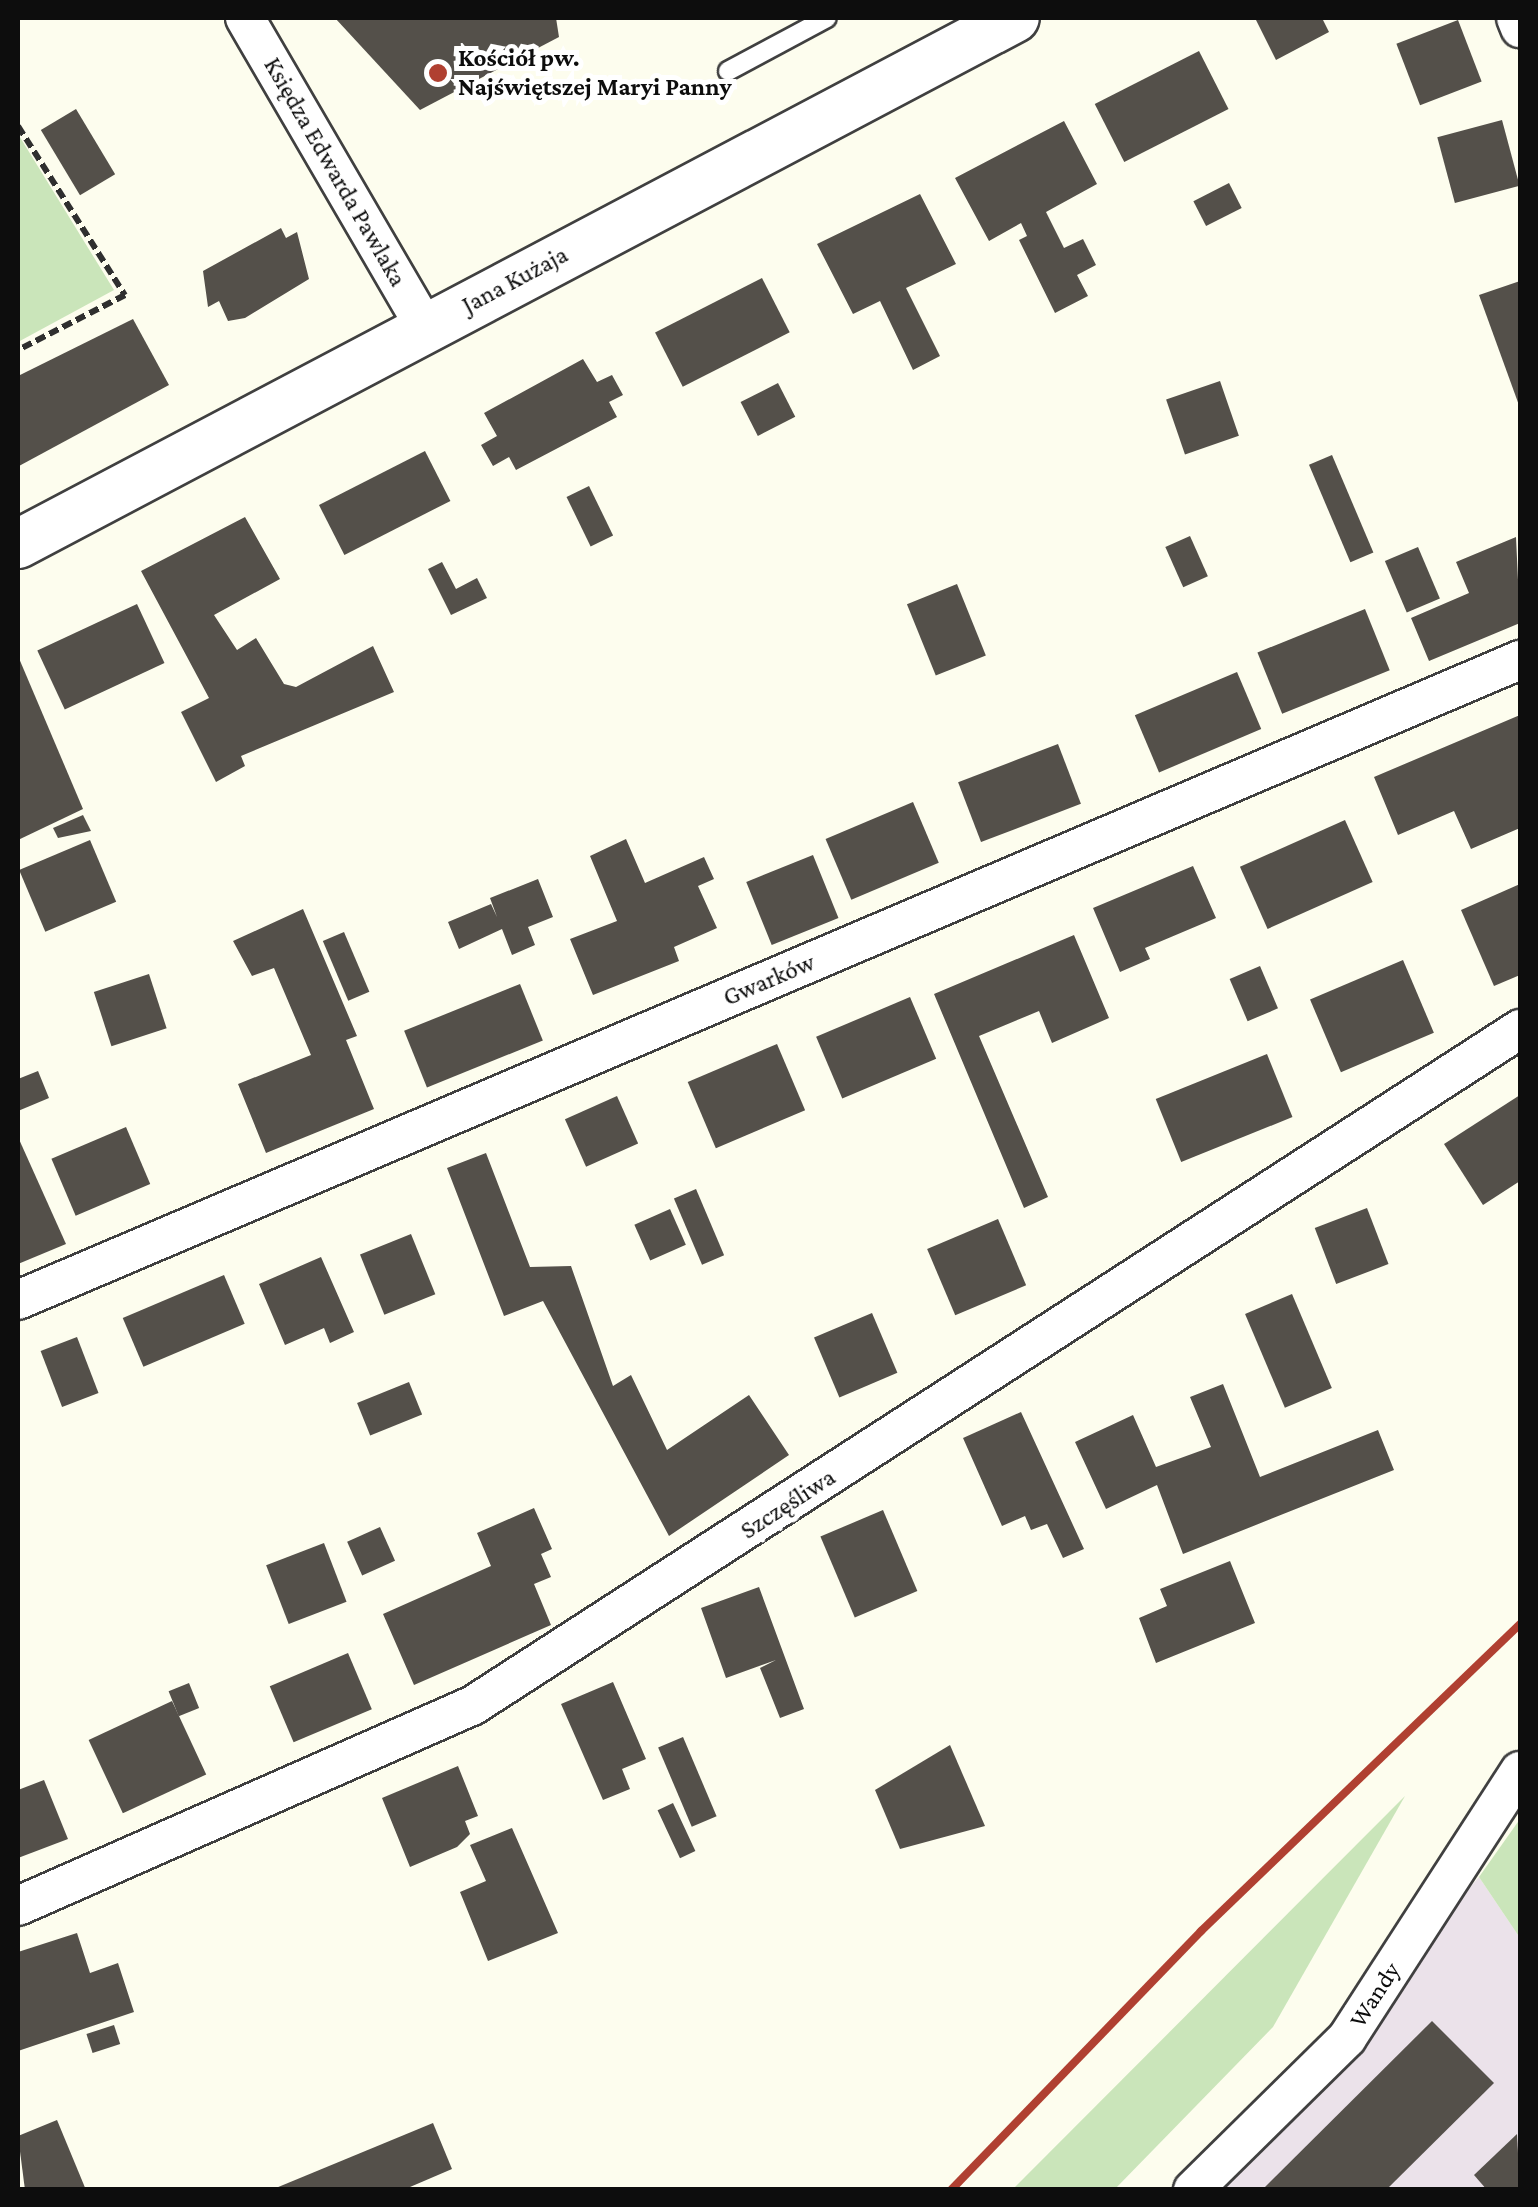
<!DOCTYPE html>
<html>
<head>
<meta charset="utf-8">
<style>
  body { margin:0 }
  #map { position:relative; width:1538px; height:2207px; overflow:hidden; background:#fdfdee; font-family:"Crimson Pro",serif }
  div>[style] { position:absolute }
  .industrial>* { inset:0; background:#ebe2ea }
  .green>* { inset:0; background:#cae5ba }
  .building>* { inset:0; background:#54504a; transform-origin:0 0 }
  .path>* { height:6px; margin-top:-3px; transform-origin:0; background:repeating-linear-gradient(90deg,#2f2f2f 0 10px,transparent 0 15px) }
  .roads { filter:drop-shadow(2px 0 #404040) drop-shadow(-2px 0 #404040) drop-shadow(0 2px #404040) drop-shadow(0 -2px #404040) }
  .service>* { height:18px; margin:-9px; padding:0 9px; transform-origin:9px; border-radius:9px; background:#fff }
  .minor>* { height:38px; margin:-19px; padding:0 19px; transform-origin:19px; border-radius:19px; background:#fff }
  .tertiary>* { height:48px; margin:-24px; padding:0 24px; transform-origin:24px; border-radius:24px; background:#fff }
  .rail>* { height:8px; margin:-4px; padding:0 4px; transform-origin:4px; border-radius:4px; background:#b04031 }
  .dots>* { width:28px; height:28px; translate:-50% -50%; box-sizing:border-box; border:5px solid #fff; border-radius:50% }
  span { translate:-50% -50%; white-space:nowrap; text-align:center; line-height:1.15; -webkit-text-stroke:10px #fff; paint-order:stroke }
  .poi-label { font-size:25px; color:#0d0d0d; font-weight:700 }
  .left { translate:0 -50%; text-align:left }
  .street-label { font-size:25px; color:#0d0d0d }
  .frame { position:absolute; inset:0; border:20px solid #0d0d0d; pointer-events:none }
</style>
</head>
<body>
<div id="map">
  <div class="industrial">
    <div style="clip-path:polygon(1479px 1877px,1520px 1938px,1520px 2189px,1202px 2190px)"></div>
  </div>
  <div class="green">
    <div style="clip-path:polygon(18px 134px,114px 290px,18px 342px)"></div>
    <div style="clip-path:polygon(1405px 1796px,1273px 2027px,1115px 2189px,1013px 2189px)"></div>
    <div style="clip-path:polygon(1520px 1819px,1520px 1938px,1479px 1877px)"></div>
  </div>
  <div class="building">
    <div style="clip-path:polygon(335px 18px,556px 18px,559px 37px,420px 110px)"></div>
    <div style="clip-path:polygon(1255px 18px,1322px 18px,1329px 32px,1276px 60px)"></div>
    <div style="left:1458px;top:20px;width:66px;height:66px;rotate:69deg"></div>
    <div style="left:1199px;top:51px;width:65px;height:117px;rotate:63deg"></div>
    <div style="left:76px;top:109px;width:76px;height:41px;rotate:59deg"></div>
    <div style="left:1502px;top:120px;width:68px;height:67px;rotate:75deg"></div>
    <div style="clip-path:polygon(1064px 121px,1097px 184px,1046px 212px,1064px 248px,1083px 239px,1096px 265px,1077px 275px,1088px 296px,1055px 313px,1019px 240px,1027px 236px,1021px 223px,989px 241px,955px 178px)"></div>
    <div style="left:1229px;top:183px;width:28px;height:40px;rotate:63deg"></div>
    <div style="clip-path:polygon(920px 194px,956px 264px,906px 288px,940px 356px,913px 370px,880px 301px,853px 314px,817px 244px)"></div>
    <div style="clip-path:polygon(281px 228px,286px 238px,297px 232px,309px 279px,245px 318px,228px 321px,219px 301px,208px 307px,203px 271px)"></div>
    <div style="left:762px;top:278px;width:61px;height:120px;rotate:63deg"></div>
    <div style="clip-path:polygon(1520px 281px,1520px 408px,1479px 295px)"></div>
    <div style="clip-path:polygon(133px 319px,169px 385px,19px 466px,18px 376px)"></div>
    <div style="clip-path:polygon(583px 359px,597px 382px,612px 375px,623px 395px,609px 402px,617px 417px,516px 470px,509px 457px,493px 466px,481px 445px,497px 436px,484px 413px)"></div>
    <div style="left:1220px;top:381px;width:58px;height:57px;rotate:71deg"></div>
    <div style="left:778px;top:383px;width:38px;height:42px;rotate:63deg"></div>
    <div style="left:425px;top:451px;width:56px;height:119px;rotate:63deg"></div>
    <div style="left:1332px;top:455px;width:106px;height:25px;rotate:67deg"></div>
    <div style="left:589px;top:486px;width:55px;height:25px;rotate:64deg"></div>
    <div style="clip-path:polygon(245px 517px,280px 579px,214px 615px,237px 650px,256px 638px,284px 684px,296px 687px,373px 646px,394px 692px,241px 756px,245px 766px,216px 782px,181px 712px,209px 698px,141px 571px)"></div>
    <div style="left:1190px;top:536px;width:44px;height:27px;rotate:66deg"></div>
    <div style="clip-path:polygon(1516px 537px,1520px 623px,1429px 661px,1411px 618px,1469px 593px,1456px 562px)"></div>
    <div style="left:1418px;top:547px;width:56px;height:36px;rotate:67deg"></div>
    <div style="clip-path:polygon(442px 562px,456px 589px,477px 578px,487px 598px,451px 615px,428px 569px)"></div>
    <div style="left:957px;top:584px;width:77px;height:54px;rotate:68deg"></div>
    <div style="left:137px;top:604px;width:65px;height:110px;rotate:65deg"></div>
    <div style="left:1365px;top:609px;width:66px;height:116px;rotate:68deg"></div>
    <div style="clip-path:polygon(18px 656px,83px 809px,18px 840px)"></div>
    <div style="left:1237px;top:672px;width:62px;height:111px;rotate:67deg"></div>
    <div style="clip-path:polygon(1520px 715px,1520px 828px,1471px 849px,1454px 811px,1398px 835px,1374px 777px)"></div>
    <div style="left:1058px;top:744px;width:64px;height:107px;rotate:69deg"></div>
    <div style="left:913px;top:802px;width:66px;height:95px;rotate:67deg"></div>
    <div style="clip-path:polygon(83px 815px,91px 831px,58px 838px,53px 828px)"></div>
    <div style="left:1345px;top:820px;width:68px;height:115px;rotate:66deg"></div>
    <div style="clip-path:polygon(626px 839px,645px 883px,704px 857px,714px 879px,698px 886px,717px 928px,674px 947px,679px 961px,593px 995px,570px 939px,617px 921px,590px 856px)"></div>
    <div style="left:90px;top:840px;width:67px;height:77px;rotate:67deg"></div>
    <div style="left:813px;top:855px;width:68px;height:72px;rotate:68deg"></div>
    <div style="clip-path:polygon(1193px 866px,1216px 918px,1145px 948px,1150px 959px,1120px 972px,1093px 908px)"></div>
    <div style="clip-path:polygon(538px 879px,553px 917px,528px 927px,535px 945px,512px 955px,502px 929px,459px 949px,448px 922px,491px 904px,497px 917px,490px 898px)"></div>
    <div style="clip-path:polygon(1520px 884px,1520px 975px,1494px 986px,1461px 910px)"></div>
    <div style="clip-path:polygon(303px 909px,357px 1036px,346px 1040px,374px 1109px,266px 1153px,238px 1084px,311px 1055px,274px 968px,252px 976px,233px 941px)"></div>
    <div style="left:344px;top:932px;width:65px;height:23px;rotate:67deg"></div>
    <div style="clip-path:polygon(1074px 935px,1109px 1018px,1052px 1043px,1039px 1011px,979px 1036px,1048px 1197px,1024px 1208px,934px 994px)"></div>
    <div style="left:1403px;top:960px;width:79px;height:101px;rotate:67deg"></div>
    <div style="left:1260px;top:966px;width:46px;height:33px;rotate:67deg"></div>
    <div style="left:149px;top:974px;width:57px;height:58px;rotate:72deg"></div>
    <div style="left:520px;top:984px;width:61px;height:125px;rotate:68deg"></div>
    <div style="left:910px;top:997px;width:67px;height:102px;rotate:67deg"></div>
    <div style="left:777px;top:1044px;width:72px;height:97px;rotate:67deg"></div>
    <div style="left:1267px;top:1054px;width:68px;height:120px;rotate:68deg"></div>
    <div style="clip-path:polygon(38px 1071px,49px 1098px,18px 1111px,18px 1079px)"></div>
    <div style="clip-path:polygon(1520px 1095px,1520px 1181px,1483px 1205px,1444px 1144px)"></div>
    <div style="left:617px;top:1096px;width:52px;height:57px;rotate:66deg"></div>
    <div style="left:126px;top:1127px;width:62px;height:81px;rotate:67deg"></div>
    <div style="clip-path:polygon(18px 1137px,66px 1244px,18px 1264px)"></div>
    <div style="clip-path:polygon(486px 1153px,530px 1267px,571px 1266px,613px 1386px,631px 1375px,667px 1450px,749px 1395px,789px 1455px,669px 1536px,543px 1301px,504px 1316px,447px 1168px)"></div>
    <div style="left:696px;top:1189px;width:72px;height:24px;rotate:67deg"></div>
    <div style="left:1367px;top:1208px;width:60px;height:56px;rotate:69deg"></div>
    <div style="left:670px;top:1209px;width:39px;height:39px;rotate:66deg"></div>
    <div style="left:998px;top:1219px;width:72px;height:77px;rotate:67deg"></div>
    <div style="left:411px;top:1234px;width:65px;height:55px;rotate:68deg"></div>
    <div style="clip-path:polygon(321px 1257px,354px 1332px,330px 1343px,324px 1328px,285px 1345px,259px 1284px)"></div>
    <div style="left:224px;top:1275px;width:53px;height:110px;rotate:67deg"></div>
    <div style="left:1292px;top:1294px;width:102px;height:51px;rotate:67deg"></div>
    <div style="left:872px;top:1313px;width:65px;height:63px;rotate:67deg"></div>
    <div style="left:77px;top:1337px;width:60px;height:39px;rotate:69deg"></div>
    <div style="left:409px;top:1382px;width:35px;height:56px;rotate:68deg"></div>
    <div style="clip-path:polygon(1223px 1384px,1260px 1477px,1378px 1430px,1394px 1470px,1183px 1554px,1157px 1485px,1106px 1509px,1075px 1442px,1133px 1415px,1156px 1467px,1211px 1447px,1190px 1397px)"></div>
    <div style="clip-path:polygon(1021px 1412px,1084px 1549px,1063px 1558px,1047px 1524px,1031px 1530px,1025px 1516px,1002px 1526px,963px 1438px)"></div>
    <div style="clip-path:polygon(534px 1508px,552px 1549px,541px 1554px,551px 1577px,534px 1584px,551px 1625px,414px 1685px,383px 1614px,491px 1566px,477px 1533px)"></div>
    <div style="left:883px;top:1510px;width:88px;height:68px;rotate:67deg"></div>
    <div style="left:380px;top:1527px;width:37px;height:36px;rotate:66deg"></div>
    <div style="left:324px;top:1543px;width:63px;height:62px;rotate:69deg"></div>
    <div style="clip-path:polygon(1230px 1561px,1255px 1623px,1156px 1663px,1139px 1618px,1167px 1606px,1160px 1589px)"></div>
    <div style="clip-path:polygon(759px 1587px,804px 1709px,780px 1718px,760px 1668px,776px 1660px,726px 1678px,701px 1608px)"></div>
    <div style="left:348px;top:1653px;width:61px;height:85px;rotate:67deg"></div>
    <div style="clip-path:polygon(613px 1682px,646px 1759px,622px 1769px,630px 1789px,603px 1800px,561px 1704px)"></div>
    <div style="left:189px;top:1683px;width:27px;height:22px;rotate:68deg"></div>
    <div style="left:172px;top:1701px;width:81px;height:92px;rotate:65deg"></div>
    <div style="left:683px;top:1737px;width:86px;height:27px;rotate:67deg"></div>
    <div style="clip-path:polygon(950px 1745px,985px 1826px,900px 1849px,875px 1790px)"></div>
    <div style="clip-path:polygon(458px 1766px,478px 1816px,465px 1821px,470px 1834px,457px 1847px,410px 1867px,382px 1798px)"></div>
    <div style="clip-path:polygon(44px 1780px,68px 1839px,18px 1858px,18px 1790px)"></div>
    <div style="left:673px;top:1803px;width:53px;height:17px;rotate:65deg"></div>
    <div style="clip-path:polygon(512px 1828px,558px 1933px,488px 1961px,460px 1892px,486px 1881px,470px 1845px)"></div>
    <div style="clip-path:polygon(77px 1933px,90px 1973px,118px 1963px,134px 2012px,18px 2051px,18px 1952px)"></div>
    <div style="clip-path:polygon(1432px 2021px,1494px 2083px,1386px 2190px,1262px 2190px)"></div>
    <div style="left:114px;top:2025px;width:20px;height:29px;rotate:72deg"></div>
    <div style="clip-path:polygon(57px 2120px,86px 2190px,25px 2190px,18px 2136px)"></div>
    <div style="clip-path:polygon(433px 2123px,452px 2169px,403px 2190px,271px 2190px)"></div>
    <div style="clip-path:polygon(1517px 2134px,1520px 2190px,1487px 2190px,1474px 2175px)"></div>
  </div>
  <div class="path">
    <div style="left:18px;top:126px;width:200px;rotate:57.7deg"></div>
    <div style="left:125px;top:295px;width:120px;rotate:152.8deg"></div>
  </div>
  <div class="roads">
    <div class="service">
      <div style="left:728px;top:71px;width:112px;rotate:-28.2deg"></div>
    </div>
    <div class="minor">
      <div style="left:245px;top:18px;width:358px;rotate:59.8deg"></div>
      <div style="left:1516px;top:18px;width:11px;rotate:68deg"></div>
      <div style="left:18px;top:1300px;width:1633px;rotate:-23.08deg"></div>
      <div style="left:18px;top:1906px;width:496px;rotate:-23.8deg"></div>
      <div style="left:472px;top:1706px;width:1248px;rotate:-32.86deg"></div>
      <div style="left:1193px;top:2190px;width:216px;rotate:-44.6deg"></div>
      <div style="left:1347px;top:2038px;width:318px;rotate:-57.1deg"></div>
    </div>
    <div class="tertiary">
      <div style="left:18px;top:544px;width:1127px;rotate:-27.82deg"></div>
    </div>
  </div>
  <div class="rail">
    <div style="left:951px;top:2190px;width:360px;rotate:-46deg"></div>
    <div style="left:1201px;top:1931px;width:443px;rotate:-43.9deg"></div>
  </div>
  <div class="dots">
    <div style="left:438px;top:73px;background:#b04031"></div>
  </div>
  <div class="poi-label">
    <span class="left" style="left:458px;top:73px">Kościół pw.<br>Najświętszej Maryi Panny</span>
  </div>
  <div class="street-label">
    <span style="left:335px;top:172px;rotate:60deg">Księdza Edwarda Pawlaka</span>
    <span style="left:515px;top:280px;rotate:-28deg">Jana Kużaja</span>
    <span style="left:769px;top:980px;rotate:-23deg">Gwarków</span>
    <span style="left:788px;top:1504px;rotate:-33deg">Szczęśliwa</span>
    <span style="left:1375px;top:1995px;rotate:-57deg">Wandy</span>
  </div>
  <div class="frame"></div>
</div>
</body>
</html>
